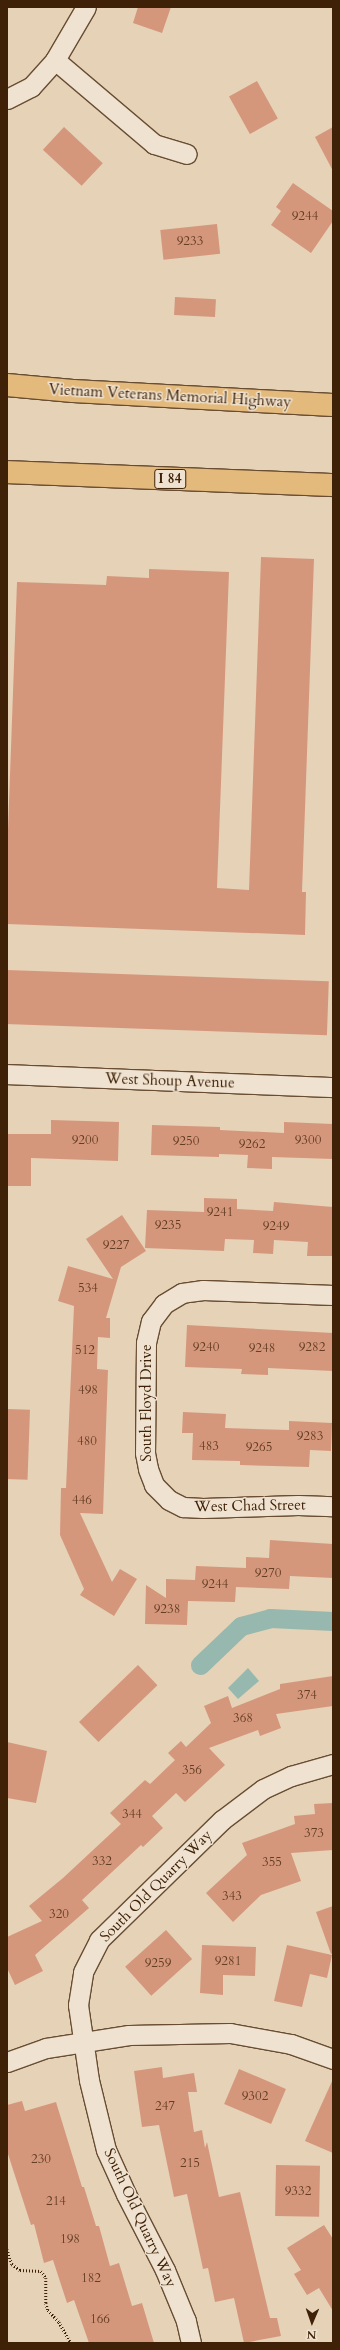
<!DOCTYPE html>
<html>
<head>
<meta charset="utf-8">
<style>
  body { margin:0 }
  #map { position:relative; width:340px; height:2350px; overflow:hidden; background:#e6d2b7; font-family:Cardo,serif }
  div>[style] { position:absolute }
  .water>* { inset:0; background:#96b8ae }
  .canal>* { height:19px; margin:-9.5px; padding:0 9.5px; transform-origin:9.5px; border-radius:9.5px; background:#96b8ae }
  .building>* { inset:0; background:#d5977c; transform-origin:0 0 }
  .path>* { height:2.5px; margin-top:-1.25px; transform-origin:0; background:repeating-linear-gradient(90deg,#3e2106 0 1px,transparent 0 3px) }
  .roads { filter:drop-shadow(1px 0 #684d32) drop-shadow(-1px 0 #684d32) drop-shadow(0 1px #684d32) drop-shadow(0 -1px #684d32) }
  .minor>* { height:19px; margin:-9.5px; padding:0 9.5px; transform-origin:9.5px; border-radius:9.5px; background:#efe2d0 }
  .highway>* { height:22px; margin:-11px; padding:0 11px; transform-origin:11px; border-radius:11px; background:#e3b97c }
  span { translate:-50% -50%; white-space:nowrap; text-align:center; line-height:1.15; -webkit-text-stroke:3px #efe2d0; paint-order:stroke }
  .number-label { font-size:13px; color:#643e24 }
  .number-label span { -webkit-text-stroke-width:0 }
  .shield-label span { padding:1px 3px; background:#efe2d0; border:1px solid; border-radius:3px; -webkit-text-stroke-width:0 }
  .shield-label { font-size:14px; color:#3e2106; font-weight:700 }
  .street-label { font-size:15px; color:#3e2106 }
  .frame { position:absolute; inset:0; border:8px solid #3e2106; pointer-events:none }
  .north { position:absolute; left:292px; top:2302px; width:40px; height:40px; -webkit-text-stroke:3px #efe2d0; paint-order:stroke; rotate:182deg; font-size:11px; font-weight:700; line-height:16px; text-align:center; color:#3e2106 }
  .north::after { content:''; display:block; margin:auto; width:14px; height:18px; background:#3e2106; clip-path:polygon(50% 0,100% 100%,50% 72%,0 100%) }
</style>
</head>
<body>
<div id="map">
  <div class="water">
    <div style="clip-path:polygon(248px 1668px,259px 1681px,238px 1699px,228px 1688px)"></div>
  </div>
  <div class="canal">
    <div style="left:200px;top:1665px;width:57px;rotate:-43.6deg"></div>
    <div style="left:241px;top:1626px;width:30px;rotate:-15deg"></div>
    <div style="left:270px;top:1618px;width:63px;rotate:2.7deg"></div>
  </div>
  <div class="building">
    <div style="clip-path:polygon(138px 7px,171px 7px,162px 33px,133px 23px)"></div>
    <div style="left:257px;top:81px;width:43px;height:32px;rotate:61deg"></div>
    <div style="left:64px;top:127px;width:53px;height:31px;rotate:43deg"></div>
    <div style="clip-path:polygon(333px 127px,333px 171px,315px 137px)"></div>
    <div style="clip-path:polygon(293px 183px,333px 211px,333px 221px,311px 253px,271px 225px,281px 211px,276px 207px)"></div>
    <div style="left:217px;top:224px;width:30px;height:57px;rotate:84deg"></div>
    <div style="left:175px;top:297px;width:41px;height:18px;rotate:3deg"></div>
    <div style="clip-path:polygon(261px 557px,314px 559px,302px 892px,306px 892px,305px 935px,7px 924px,7px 858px,17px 582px,106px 585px,107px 576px,149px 578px,149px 569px,229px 572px,217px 888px,249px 890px)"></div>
    <div style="left:7px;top:970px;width:322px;height:54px;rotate:2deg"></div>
    <div style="clip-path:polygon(51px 1120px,119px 1122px,118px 1161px,31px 1158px,31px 1186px,7px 1186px,7px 1134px,51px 1134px)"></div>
    <div style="clip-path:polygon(284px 1122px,333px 1124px,333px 1159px,272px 1157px,272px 1169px,247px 1168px,248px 1155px,219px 1154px,219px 1157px,151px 1155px,152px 1125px,220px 1127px,220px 1130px,284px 1133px)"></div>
    <div style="clip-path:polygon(204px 1198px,237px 1199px,237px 1209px,273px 1211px,274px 1202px,333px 1207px,333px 1256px,307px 1256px,308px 1242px,274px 1240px,273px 1254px,253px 1253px,254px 1240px,225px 1239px,224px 1251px,145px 1248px,147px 1210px,204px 1212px)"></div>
    <div style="clip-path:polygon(122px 1215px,146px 1251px,121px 1267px,106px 1318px,110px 1318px,110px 1338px,98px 1337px,97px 1369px,108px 1370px,103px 1514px,80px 1513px,112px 1582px,120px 1569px,137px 1579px,114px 1616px,80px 1595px,84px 1589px,60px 1535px,61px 1488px,66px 1488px,74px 1306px,58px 1301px,68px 1266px,113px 1279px,86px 1239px)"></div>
    <div style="clip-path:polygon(187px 1325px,333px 1333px,333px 1371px,268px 1368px,268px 1375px,241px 1374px,242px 1369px,185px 1367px)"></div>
    <div style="left:7px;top:1409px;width:23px;height:70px;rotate:2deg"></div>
    <div style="clip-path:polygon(183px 1412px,226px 1414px,225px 1428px,289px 1430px,289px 1421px,332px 1423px,331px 1451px,310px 1450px,309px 1467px,240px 1465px,240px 1461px,192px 1460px,193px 1433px,182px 1433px)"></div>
    <div style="clip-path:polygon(270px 1540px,333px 1544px,333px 1578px,290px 1576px,289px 1589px,236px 1587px,235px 1602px,188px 1601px,187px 1625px,145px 1624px,146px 1585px,166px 1598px,166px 1579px,195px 1580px,196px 1566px,246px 1568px,246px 1557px,269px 1558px)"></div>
    <div style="left:138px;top:1665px;width:28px;height:82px;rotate:46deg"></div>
    <div style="clip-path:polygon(333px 1676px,333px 1706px,276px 1714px,281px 1728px,260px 1736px,258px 1730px,209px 1748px,225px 1765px,185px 1802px,176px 1793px,152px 1816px,163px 1828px,143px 1847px,141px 1845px,82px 1900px,89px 1908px,35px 1955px,43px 1971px,15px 1985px,7px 1968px,7px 1937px,42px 1921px,29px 1906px,63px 1878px,121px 1824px,110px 1813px,145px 1780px,150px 1784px,175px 1760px,168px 1753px,181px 1741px,186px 1747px,211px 1723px,204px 1706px,228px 1696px,232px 1708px,280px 1689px,280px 1684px)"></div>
    <div style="clip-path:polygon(7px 1742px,47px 1751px,36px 1803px,7px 1798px)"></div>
    <div style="clip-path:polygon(333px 1803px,333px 1850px,291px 1853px,301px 1881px,261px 1895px,233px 1922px,206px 1893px,247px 1855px,242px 1843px,295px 1824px,294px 1816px,315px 1814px,314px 1804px)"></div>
    <div style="clip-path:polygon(333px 1906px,333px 1953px,331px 1954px,316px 1912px)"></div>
    <div style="left:166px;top:1930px;width:39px;height:55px;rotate:48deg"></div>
    <div style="clip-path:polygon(202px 1945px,256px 1947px,255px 1976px,223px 1975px,223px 1995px,200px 1993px)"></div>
    <div style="clip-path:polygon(287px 1945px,332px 1955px,327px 1978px,310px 1974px,302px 2007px,274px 2001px)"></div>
    <div style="clip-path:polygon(162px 2067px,163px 2078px,194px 2073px,197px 2092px,188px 2092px,194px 2132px,202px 2130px,205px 2148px,207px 2142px,219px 2197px,240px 2192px,270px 2318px,277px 2318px,281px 2336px,244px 2343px,234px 2298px,215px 2302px,208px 2268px,203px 2269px,187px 2194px,174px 2197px,159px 2125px,142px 2127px,134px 2071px)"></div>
    <div style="left:239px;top:2069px;width:51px;height:38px;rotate:23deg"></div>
    <div style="clip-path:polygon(333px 2079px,333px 2153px,305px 2141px)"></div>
    <div style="clip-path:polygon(22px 2101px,25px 2111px,56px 2102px,82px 2187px,84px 2187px,96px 2226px,99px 2226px,110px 2266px,119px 2263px,132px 2306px,142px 2303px,154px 2343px,89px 2343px,74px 2300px,67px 2303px,53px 2260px,44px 2263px,34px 2224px,31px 2225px,7px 2151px,7px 2105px)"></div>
    <div style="left:276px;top:2165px;width:44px;height:51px;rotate:1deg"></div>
    <div style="clip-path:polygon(324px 2225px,333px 2239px,333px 2311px,319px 2288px,307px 2295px,294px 2274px,301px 2270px,287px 2248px)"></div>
  </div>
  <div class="path">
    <div style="left:7px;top:2249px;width:16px;rotate:72deg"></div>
    <div style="left:12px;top:2264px;width:10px;rotate:37deg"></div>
    <div style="left:20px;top:2270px;width:21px;rotate:3deg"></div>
    <div style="left:41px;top:2271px;width:9px;rotate:54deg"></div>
    <div style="left:46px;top:2278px;width:25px;rotate:90deg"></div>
    <div style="left:46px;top:2303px;width:7px;rotate:74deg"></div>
    <div style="left:48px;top:2310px;width:16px;rotate:47deg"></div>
    <div style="left:59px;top:2322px;width:24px;rotate:60deg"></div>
  </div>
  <div class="roads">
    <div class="minor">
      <div style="left:55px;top:60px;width:130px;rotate:40.3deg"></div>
      <div style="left:154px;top:144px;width:34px;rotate:17deg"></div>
      <div style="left:7px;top:99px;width:27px;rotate:-27deg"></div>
      <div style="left:31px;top:87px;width:36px;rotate:-48deg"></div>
      <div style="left:55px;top:60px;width:61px;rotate:-59.7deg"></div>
      <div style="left:7px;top:1074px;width:326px;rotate:2.3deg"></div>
      <div style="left:333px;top:1295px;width:130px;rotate:-177.8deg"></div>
      <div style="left:203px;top:1290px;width:21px;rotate:172deg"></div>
      <div style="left:182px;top:1293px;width:21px;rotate:149deg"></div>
      <div style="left:164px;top:1304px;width:21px;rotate:127deg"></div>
      <div style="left:151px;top:1321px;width:23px;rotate:103deg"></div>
      <div style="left:146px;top:1343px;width:110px;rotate:90.5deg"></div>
      <div style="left:145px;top:1453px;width:16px;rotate:79deg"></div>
      <div style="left:148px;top:1469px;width:17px;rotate:69deg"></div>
      <div style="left:154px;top:1485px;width:21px;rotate:45deg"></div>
      <div style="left:169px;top:1500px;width:16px;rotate:27deg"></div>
      <div style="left:183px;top:1507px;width:20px;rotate:3deg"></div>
      <div style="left:203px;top:1508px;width:95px;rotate:-1.8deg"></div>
      <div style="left:298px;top:1505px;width:35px;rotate:2deg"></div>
      <div style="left:7px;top:2062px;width:41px;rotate:-19.7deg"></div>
      <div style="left:46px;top:2048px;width:84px;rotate:-8.9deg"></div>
      <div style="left:129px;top:2035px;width:101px;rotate:-1.1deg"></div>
      <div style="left:230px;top:2033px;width:62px;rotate:10.2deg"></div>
      <div style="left:291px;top:2044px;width:45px;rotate:19.7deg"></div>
      <div style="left:191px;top:2343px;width:23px;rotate:-103deg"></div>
      <div style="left:186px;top:2321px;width:55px;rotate:-112.4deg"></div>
      <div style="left:165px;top:2270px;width:85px;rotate:-117.2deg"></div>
      <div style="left:126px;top:2194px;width:48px;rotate:-114.4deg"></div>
      <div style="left:106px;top:2150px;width:72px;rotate:-103.7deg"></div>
      <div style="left:89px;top:2080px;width:76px;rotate:-98.3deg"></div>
      <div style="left:78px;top:2005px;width:33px;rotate:-81deg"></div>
      <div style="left:83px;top:1972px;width:36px;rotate:-63deg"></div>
      <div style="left:99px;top:1940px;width:172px;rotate:-44.3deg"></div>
      <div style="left:222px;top:1820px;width:51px;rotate:-37.1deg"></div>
      <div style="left:263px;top:1789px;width:31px;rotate:-25deg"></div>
      <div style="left:291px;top:1776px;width:44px;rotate:-15.9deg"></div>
    </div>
    <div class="highway">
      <div style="left:7px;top:385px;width:66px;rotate:5.2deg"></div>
      <div style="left:73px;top:391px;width:260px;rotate:3.1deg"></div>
      <div style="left:7px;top:472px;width:326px;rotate:2.3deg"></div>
    </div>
  </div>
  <div class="number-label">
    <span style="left:305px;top:216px">9244</span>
    <span style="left:190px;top:241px">9233</span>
    <span style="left:85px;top:1140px">9200</span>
    <span style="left:308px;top:1140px">9300</span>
    <span style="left:186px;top:1141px">9250</span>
    <span style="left:252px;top:1144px">9262</span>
    <span style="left:220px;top:1212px">9241</span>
    <span style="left:168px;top:1225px">9235</span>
    <span style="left:276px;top:1226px">9249</span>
    <span style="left:116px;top:1245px">9227</span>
    <span style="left:88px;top:1288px">534</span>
    <span style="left:206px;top:1347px">9240</span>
    <span style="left:312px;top:1347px">9282</span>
    <span style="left:262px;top:1348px">9248</span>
    <span style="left:85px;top:1350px">512</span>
    <span style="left:88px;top:1390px">498</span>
    <span style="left:310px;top:1436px">9283</span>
    <span style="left:87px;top:1441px">480</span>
    <span style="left:209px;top:1446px">483</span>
    <span style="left:259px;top:1447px">9265</span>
    <span style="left:82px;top:1500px">446</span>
    <span style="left:268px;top:1573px">9270</span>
    <span style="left:215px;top:1584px">9244</span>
    <span style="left:167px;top:1609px">9238</span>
    <span style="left:307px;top:1695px">374</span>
    <span style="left:243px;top:1718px">368</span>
    <span style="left:192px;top:1770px">356</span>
    <span style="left:132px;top:1814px">344</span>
    <span style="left:314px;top:1833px">373</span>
    <span style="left:102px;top:1861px">332</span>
    <span style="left:272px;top:1862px">355</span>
    <span style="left:232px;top:1896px">343</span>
    <span style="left:59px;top:1914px">320</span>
    <span style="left:228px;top:1961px">9281</span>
    <span style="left:158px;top:1963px">9259</span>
    <span style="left:255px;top:2096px">9302</span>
    <span style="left:165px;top:2106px">247</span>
    <span style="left:41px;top:2159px">230</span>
    <span style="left:190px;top:2163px">215</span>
    <span style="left:298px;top:2191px">9332</span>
    <span style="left:56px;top:2201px">214</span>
    <span style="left:70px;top:2239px">198</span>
    <span style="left:91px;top:2278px">182</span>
    <span style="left:100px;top:2319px">166</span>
  </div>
  <div class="shield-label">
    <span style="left:170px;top:479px">I 84</span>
  </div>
  <div class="street-label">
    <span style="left:170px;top:396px;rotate:3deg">Vietnam Veterans Memorial Highway</span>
    <span style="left:170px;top:1081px;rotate:2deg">West Shoup Avenue</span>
    <span style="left:147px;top:1403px;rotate:-90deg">South Floyd Drive</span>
    <span style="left:250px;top:1506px;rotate:-1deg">West Chad Street</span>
    <span style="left:156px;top:1886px;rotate:-45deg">South Old Quarry Way</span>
    <span style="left:140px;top:2218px;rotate:65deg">South Old Quarry Way</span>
  </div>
  <div class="frame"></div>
  <div class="north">N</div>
</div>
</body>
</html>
